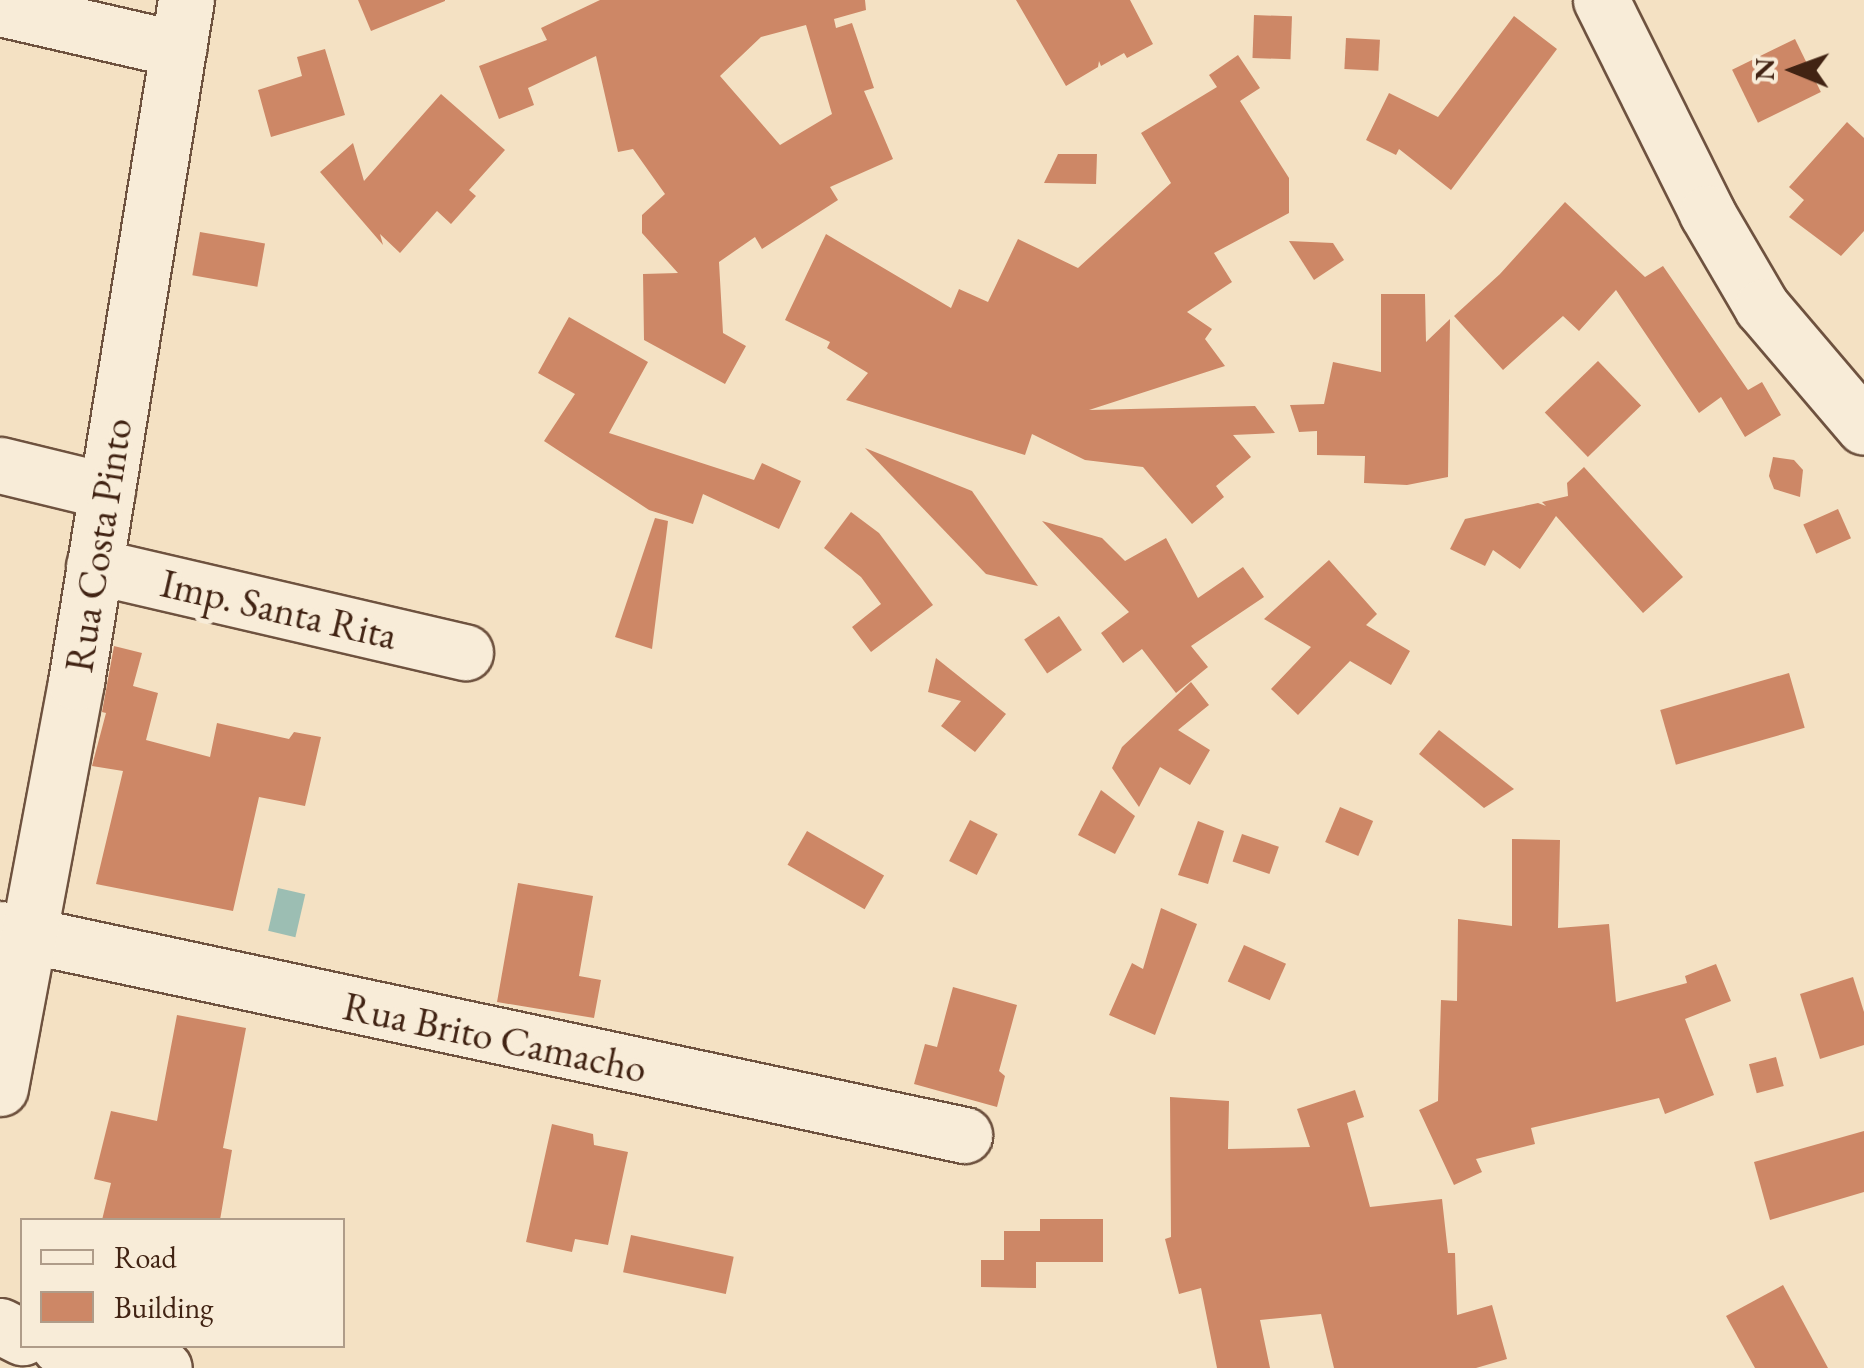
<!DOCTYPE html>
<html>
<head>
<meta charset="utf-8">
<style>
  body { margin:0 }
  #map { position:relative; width:1864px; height:1368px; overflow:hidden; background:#f4e1c3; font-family:"EB Garamond",serif }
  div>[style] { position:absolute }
  .water>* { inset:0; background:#9cbeb3; transform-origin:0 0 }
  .building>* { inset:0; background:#cd8766; transform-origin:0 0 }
  .roads { filter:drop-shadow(2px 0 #6e523f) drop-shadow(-2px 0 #6e523f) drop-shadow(0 2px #6e523f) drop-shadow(0 -2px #6e523f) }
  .minor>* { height:55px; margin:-27.5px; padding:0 27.5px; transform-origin:27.5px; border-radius:27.5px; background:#f8ecd8 }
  span { translate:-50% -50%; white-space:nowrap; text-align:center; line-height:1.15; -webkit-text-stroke:10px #f8ecd8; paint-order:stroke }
  .street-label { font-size:40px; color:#412313 }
  .legend { position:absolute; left:20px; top:1218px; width:325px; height:130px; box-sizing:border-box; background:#f8ecd8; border:2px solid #af9c89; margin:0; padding:12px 18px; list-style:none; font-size:30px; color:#412313 }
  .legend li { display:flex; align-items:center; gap:20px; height:50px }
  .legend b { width:50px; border:2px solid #af9c89 }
  .north { position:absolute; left:1744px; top:20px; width:100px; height:100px; -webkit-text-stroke:8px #f8ecd8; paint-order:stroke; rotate:271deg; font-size:28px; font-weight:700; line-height:40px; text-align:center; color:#412313 }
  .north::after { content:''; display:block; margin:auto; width:35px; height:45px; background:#412313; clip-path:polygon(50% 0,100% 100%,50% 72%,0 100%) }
</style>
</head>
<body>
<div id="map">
  <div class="water">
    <div style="left:278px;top:888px;width:28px;height:44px;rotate:13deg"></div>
  </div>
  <div class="building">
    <div style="clip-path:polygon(358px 0,445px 0,445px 1px,371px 31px)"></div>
    <div style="clip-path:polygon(evenodd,600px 0,865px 0,866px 10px,834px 19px,836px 28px,852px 23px,874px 88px,864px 91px,893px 159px,830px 187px,838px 200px,762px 249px,755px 237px,719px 262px,723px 333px,746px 346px,725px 384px,644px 340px,643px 274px,678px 273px,642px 233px,642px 215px,665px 194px,633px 149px,618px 152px,596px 56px,528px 88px,534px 105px,499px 119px,479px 66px,547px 40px,541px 28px,600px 0,806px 25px,832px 114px,780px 145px,720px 76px,761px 37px,806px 25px)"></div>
    <div style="clip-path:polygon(1016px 0,1130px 0,1153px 44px,1127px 58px,1124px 53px,1101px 66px,1099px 61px,1098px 67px,1066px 86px)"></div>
    <div style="left:1254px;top:15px;width:38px;height:43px;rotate:2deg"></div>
    <div style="clip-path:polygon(1514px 16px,1557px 49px,1451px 190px,1399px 149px,1396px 155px,1366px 140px,1389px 93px,1438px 117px)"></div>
    <div style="left:1346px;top:38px;width:34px;height:31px;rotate:3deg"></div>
    <div style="left:1795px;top:39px;width:59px;height:70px;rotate:64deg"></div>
    <div style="clip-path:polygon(325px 49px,345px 115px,271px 137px,258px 90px,302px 76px,297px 57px)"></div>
    <div style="clip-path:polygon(1238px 55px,1260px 88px,1240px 101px,1289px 178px,1289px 213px,1214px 253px,1232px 282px,1187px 312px,1212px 329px,1205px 339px,1225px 366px,1089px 410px,1255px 406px,1275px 433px,1233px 435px,1251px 457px,1216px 486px,1224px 497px,1192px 524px,1143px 467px,1085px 460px,1032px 434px,1025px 455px,846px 400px,868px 373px,827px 348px,830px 342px,785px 320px,826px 234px,951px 308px,959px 289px,988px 302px,1018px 239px,1078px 268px,1171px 183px,1141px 133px,1217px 87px,1209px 75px)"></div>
    <div style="clip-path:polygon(441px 94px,505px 150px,469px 190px,476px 196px,451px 224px,437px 211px,400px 253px,380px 234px,383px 245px,320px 172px,353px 143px,364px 181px)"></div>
    <div style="clip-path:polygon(1847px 122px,1864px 138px,1864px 231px,1841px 256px,1789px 217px,1804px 200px,1789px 187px)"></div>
    <div style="clip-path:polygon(1058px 154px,1097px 154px,1096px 184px,1044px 183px)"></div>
    <div style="clip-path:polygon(1565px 202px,1645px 277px,1663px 266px,1748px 390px,1762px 382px,1781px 415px,1745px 437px,1721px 397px,1699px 413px,1616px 290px,1579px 331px,1563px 316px,1503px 370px,1454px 316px,1500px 274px)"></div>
    <div style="left:200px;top:232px;width:66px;height:44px;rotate:10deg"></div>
    <div style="clip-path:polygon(1289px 241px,1333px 243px,1344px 260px,1314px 280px)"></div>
    <div style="clip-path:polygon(1381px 294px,1425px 294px,1426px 342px,1450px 319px,1448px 477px,1407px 485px,1364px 483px,1365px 456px,1317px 455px,1317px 431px,1299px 432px,1290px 405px,1324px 404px,1333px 362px,1381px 372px)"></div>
    <div style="clip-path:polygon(569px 317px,648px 362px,609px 433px,754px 480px,762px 463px,801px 481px,779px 529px,703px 494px,693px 524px,649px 510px,544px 441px,575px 394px,538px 373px)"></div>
    <div style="left:1598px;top:361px;width:62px;height:74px;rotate:46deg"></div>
    <div style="clip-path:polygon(865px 448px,972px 491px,1038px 586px,986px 574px)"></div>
    <div style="clip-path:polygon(1773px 457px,1794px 460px,1803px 470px,1800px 497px,1774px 489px,1769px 476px)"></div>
    <div style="clip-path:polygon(1584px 467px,1683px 577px,1643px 613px,1556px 516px,1520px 569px,1493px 550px,1485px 566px,1450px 549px,1465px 519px,1538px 503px,1546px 506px,1542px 502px,1568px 496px,1567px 483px)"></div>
    <div style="left:1838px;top:509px;width:32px;height:38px;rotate:66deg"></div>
    <div style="clip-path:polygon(851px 512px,879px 533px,933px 605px,871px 652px,852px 627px,881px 604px,861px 577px,824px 548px)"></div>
    <div style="clip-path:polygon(655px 518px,668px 521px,652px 649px,615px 637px)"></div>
    <div style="clip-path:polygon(1042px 521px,1102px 538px,1125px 561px,1166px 538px,1198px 598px,1243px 567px,1264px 597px,1191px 646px,1208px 667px,1176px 693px,1142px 649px,1123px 663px,1101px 633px,1129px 612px)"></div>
    <div style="clip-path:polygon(1329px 560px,1377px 614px,1366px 625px,1410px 651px,1391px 685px,1350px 661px,1298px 715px,1271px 689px,1311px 647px,1264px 619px)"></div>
    <div style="left:1059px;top:616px;width:41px;height:42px;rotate:56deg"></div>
    <div style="clip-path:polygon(114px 646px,142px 653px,133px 686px,158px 693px,146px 740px,210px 757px,217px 723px,289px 739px,294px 732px,321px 737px,305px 806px,259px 797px,233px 911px,96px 884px,123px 771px,92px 766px,106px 713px,102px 712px)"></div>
    <div style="clip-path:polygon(936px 658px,1006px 714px,975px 752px,941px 726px,961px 701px,928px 692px)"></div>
    <div style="left:1789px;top:673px;width:57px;height:134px;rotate:74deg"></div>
    <div style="clip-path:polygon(1191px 682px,1209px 705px,1178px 730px,1210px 750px,1190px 785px,1160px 767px,1139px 807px,1112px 768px,1122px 747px)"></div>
    <div style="clip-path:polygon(1439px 730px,1514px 789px,1484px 808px,1419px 754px)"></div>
    <div style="clip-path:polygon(1101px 790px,1135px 816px,1115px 854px,1078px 835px)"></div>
    <div style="left:1340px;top:807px;width:36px;height:38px;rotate:23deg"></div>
    <div style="left:970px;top:820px;width:31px;height:46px;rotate:27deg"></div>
    <div style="clip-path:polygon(1198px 821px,1224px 831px,1208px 884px,1178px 875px)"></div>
    <div style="left:807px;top:831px;width:89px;height:39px;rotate:30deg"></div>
    <div style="left:1242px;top:834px;width:39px;height:29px;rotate:19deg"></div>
    <div style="clip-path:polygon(1512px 839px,1560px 840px,1558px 928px,1609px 924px,1616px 1002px,1687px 983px,1685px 976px,1716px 964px,1731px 1001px,1685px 1019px,1714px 1095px,1665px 1114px,1659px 1098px,1531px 1128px,1535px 1144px,1476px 1159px,1482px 1172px,1454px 1185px,1419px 1110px,1438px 1101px,1441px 1000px,1457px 1001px,1458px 919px,1512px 926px)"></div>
    <div style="clip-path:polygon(518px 883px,593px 896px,579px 976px,601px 980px,594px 1018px,497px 1002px)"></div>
    <div style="clip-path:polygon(1161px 908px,1197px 924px,1155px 1035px,1109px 1015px,1132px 963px,1143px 969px)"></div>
    <div style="left:1244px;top:945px;width:46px;height:40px;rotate:24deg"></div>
    <div style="clip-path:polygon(1853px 977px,1864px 1012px,1864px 1045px,1820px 1059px,1800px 994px)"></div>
    <div style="clip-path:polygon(953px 987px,1017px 1005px,999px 1071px,1005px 1076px,997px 1107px,914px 1084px,925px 1044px,937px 1047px)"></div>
    <div style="clip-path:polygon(177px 1015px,246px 1028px,223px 1148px,232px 1150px,220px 1220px,102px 1220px,111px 1183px,94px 1179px,111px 1111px,157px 1121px)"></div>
    <div style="left:1776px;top:1057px;width:30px;height:28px;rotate:75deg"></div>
    <div style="clip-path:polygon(1355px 1090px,1364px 1117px,1347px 1123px,1370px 1207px,1442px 1199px,1448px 1253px,1455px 1253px,1457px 1315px,1492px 1305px,1507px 1359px,1476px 1368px,1334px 1368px,1321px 1314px,1260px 1320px,1270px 1368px,1217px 1368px,1201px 1288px,1179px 1294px,1165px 1239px,1171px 1237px,1170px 1097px,1229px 1101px,1228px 1149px,1310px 1147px,1297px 1109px)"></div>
    <div style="clip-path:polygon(552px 1124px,593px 1134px,594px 1145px,628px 1152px,608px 1245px,575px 1239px,572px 1252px,526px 1242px)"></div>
    <div style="clip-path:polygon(1864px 1131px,1864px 1192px,1770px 1220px,1754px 1162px)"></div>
    <div style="clip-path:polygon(1040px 1219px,1103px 1219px,1103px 1262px,1036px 1262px,1036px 1288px,981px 1287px,981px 1260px,1004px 1260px,1004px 1231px,1040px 1231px)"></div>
    <div style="left:631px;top:1235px;width:105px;height:38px;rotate:12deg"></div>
    <div style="clip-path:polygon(1783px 1285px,1828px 1368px,1755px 1368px,1726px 1316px)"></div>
  </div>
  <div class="roads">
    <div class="minor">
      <div style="left:1601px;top:0;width:238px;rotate:63.5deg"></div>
      <div style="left:1707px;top:213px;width:109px;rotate:59.7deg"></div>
      <div style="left:1762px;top:307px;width:157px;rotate:49.6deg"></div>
      <div style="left:0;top:8px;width:183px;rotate:13deg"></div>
      <div style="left:0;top:465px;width:110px;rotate:13.7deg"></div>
      <div style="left:94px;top:566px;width:381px;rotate:13.1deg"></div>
      <div style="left:0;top:929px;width:986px;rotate:12.06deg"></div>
      <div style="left:0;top:1088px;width:413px;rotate:-79.4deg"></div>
      <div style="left:76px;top:682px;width:691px;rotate:-80.84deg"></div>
      <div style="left:0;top:1326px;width:25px;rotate:27deg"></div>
      <div style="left:59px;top:1346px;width:107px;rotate:11.8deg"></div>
    </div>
  </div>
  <div class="street-label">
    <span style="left:98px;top:545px;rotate:-81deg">Rua Costa Pinto</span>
    <span style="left:279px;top:609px;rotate:13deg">Imp. Santa Rita</span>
    <span style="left:495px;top:1037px;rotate:12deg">Rua Brito Camacho</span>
  </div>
  <ul class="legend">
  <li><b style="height:12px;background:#f8ecd8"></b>Road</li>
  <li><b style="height:28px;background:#cd8766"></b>Building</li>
  </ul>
  <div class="north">N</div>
</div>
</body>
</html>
